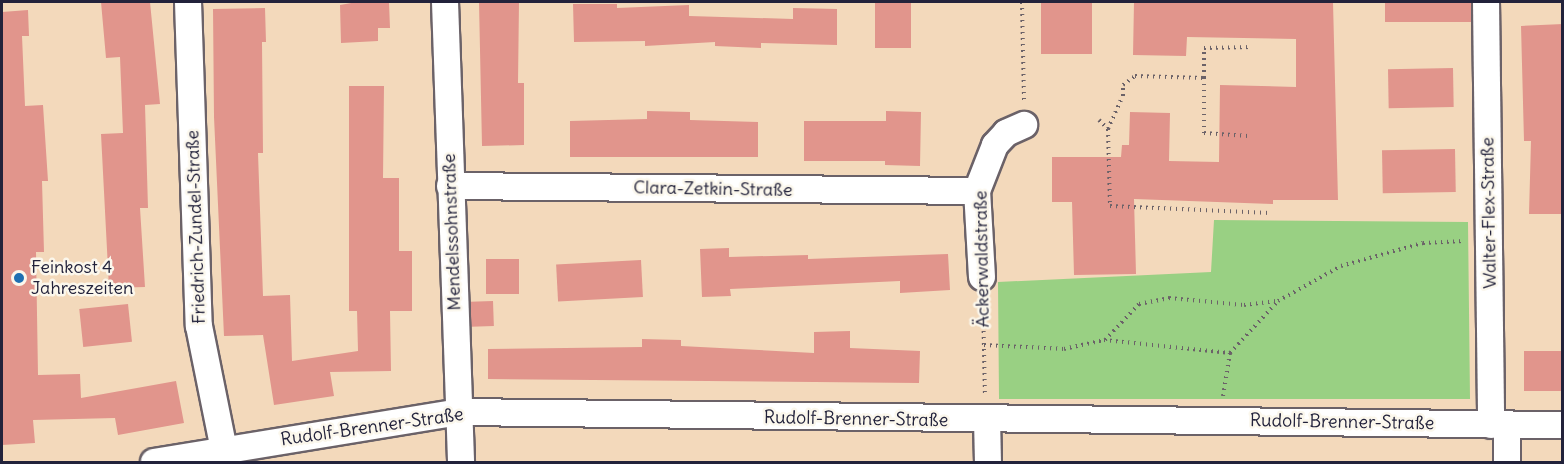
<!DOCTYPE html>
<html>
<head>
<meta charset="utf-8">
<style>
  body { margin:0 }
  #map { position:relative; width:1564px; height:464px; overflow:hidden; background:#f3d9bb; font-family:Delius,sans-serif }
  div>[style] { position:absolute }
  .green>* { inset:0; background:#99d083 }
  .building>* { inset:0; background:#e1958c; transform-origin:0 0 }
  .path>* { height:4px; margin-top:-2px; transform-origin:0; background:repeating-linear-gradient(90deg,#6b6268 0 1.5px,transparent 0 6px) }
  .roads { filter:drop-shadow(2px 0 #6b6268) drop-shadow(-2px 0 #6b6268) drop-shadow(0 2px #6b6268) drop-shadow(0 -2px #6b6268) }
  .street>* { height:26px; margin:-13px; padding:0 13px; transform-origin:13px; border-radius:13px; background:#fff }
  .dots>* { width:16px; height:16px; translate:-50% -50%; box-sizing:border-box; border:3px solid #fbf7ec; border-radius:50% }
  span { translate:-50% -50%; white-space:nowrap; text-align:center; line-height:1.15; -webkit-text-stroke:5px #fbf7ec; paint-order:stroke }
  .street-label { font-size:18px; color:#22223b }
  .poi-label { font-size:18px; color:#22223b }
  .left { translate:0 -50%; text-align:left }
  .frame { position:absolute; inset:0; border:3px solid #22223b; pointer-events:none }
</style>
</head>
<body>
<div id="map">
  <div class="green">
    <div style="clip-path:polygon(1214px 220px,1468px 222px,1470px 399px,999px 399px,998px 282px,1211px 272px)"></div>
  </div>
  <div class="building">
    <div style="clip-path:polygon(101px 2px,150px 2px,160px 104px,145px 105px,148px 208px,140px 208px,145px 287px,109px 288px,101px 134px,123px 133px,120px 57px,106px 58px)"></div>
    <div style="clip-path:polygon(357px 2px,389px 2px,390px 28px,378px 28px,378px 41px,341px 43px,340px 5px)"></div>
    <div style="clip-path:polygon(479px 2px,519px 2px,518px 83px,524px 83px,524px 145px,482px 146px)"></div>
    <div style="left:875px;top:2px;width:36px;height:46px"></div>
    <div style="left:1041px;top:2px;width:51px;height:52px"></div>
    <div style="clip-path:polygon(1134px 2px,1333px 2px,1338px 200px,1273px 200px,1273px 204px,1134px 199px,1136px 274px,1074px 275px,1072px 202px,1052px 202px,1052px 157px,1121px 157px,1122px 145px,1129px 145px,1130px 112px,1170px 113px,1169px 161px,1219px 162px,1220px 85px,1296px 87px,1296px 39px,1187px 37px,1186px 56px,1133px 55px)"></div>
    <div style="left:1385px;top:2px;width:86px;height:20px"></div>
    <div style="clip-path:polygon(573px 4px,617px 4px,617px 8px,689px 5px,689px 16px,793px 19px,793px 8px,837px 9px,837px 45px,761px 43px,761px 48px,715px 46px,715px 42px,645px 46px,645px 41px,574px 42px)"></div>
    <div style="clip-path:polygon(265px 8px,266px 42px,262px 42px,263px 153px,258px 153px,263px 296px,290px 295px,292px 361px,358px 351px,357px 311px,349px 311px,349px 86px,384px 86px,383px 178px,399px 178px,399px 251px,412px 251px,412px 311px,390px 311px,391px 371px,330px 372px,334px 396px,274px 405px,263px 335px,224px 336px,214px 117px,213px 9px)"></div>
    <div style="clip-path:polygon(28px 10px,29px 36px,22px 36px,25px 106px,43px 105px,48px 181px,42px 181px,44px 252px,36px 252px,38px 375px,80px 374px,81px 398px,176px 381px,184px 423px,118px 435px,115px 418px,33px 420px,35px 443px,2px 445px,2px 12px)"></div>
    <div style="clip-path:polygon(1563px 24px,1563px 214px,1529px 214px,1531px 141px,1524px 141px,1521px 26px)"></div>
    <div style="left:1453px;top:68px;width:39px;height:65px;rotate:89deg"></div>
    <div style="clip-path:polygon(647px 111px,690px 112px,690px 120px,758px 122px,758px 157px,570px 157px,570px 121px,647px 119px)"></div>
    <div style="clip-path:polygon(886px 111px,921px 112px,920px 166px,885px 165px,885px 161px,804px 161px,804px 121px,886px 121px)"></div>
    <div style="left:1455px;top:149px;width:43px;height:73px;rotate:89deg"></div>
    <div style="clip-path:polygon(729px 248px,729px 257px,808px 255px,808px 259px,948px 254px,950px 290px,900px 293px,900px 281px,730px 289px,731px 296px,702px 297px,700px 249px)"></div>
    <div style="left:486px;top:259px;width:33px;height:35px"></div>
    <div style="left:641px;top:260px;width:37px;height:85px;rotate:87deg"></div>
    <div style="left:493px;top:301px;width:25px;height:23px;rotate:88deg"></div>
    <div style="left:128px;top:304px;width:38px;height:49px;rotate:84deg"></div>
    <div style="clip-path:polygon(850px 331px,850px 348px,920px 351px,919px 383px,488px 379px,488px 349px,642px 347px,642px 339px,681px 340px,681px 346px,814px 353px,814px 332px)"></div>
    <div style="left:1524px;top:351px;width:39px;height:40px"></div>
  </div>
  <div class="path">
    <div style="left:1022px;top:2px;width:98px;rotate:88.8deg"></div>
    <div style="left:1204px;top:78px;width:30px;rotate:-90deg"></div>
    <div style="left:1204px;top:48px;width:48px;rotate:-1.2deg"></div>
    <div style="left:1099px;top:120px;width:13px;rotate:45deg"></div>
    <div style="left:1108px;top:129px;width:77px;rotate:88.5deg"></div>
    <div style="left:1110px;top:206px;width:160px;rotate:2.5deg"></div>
    <div style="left:1108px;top:129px;width:36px;rotate:-66deg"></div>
    <div style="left:1123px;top:96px;width:11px;rotate:-90deg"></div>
    <div style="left:1123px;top:85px;width:15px;rotate:-37deg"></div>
    <div style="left:1135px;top:76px;width:69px;rotate:1.7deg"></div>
    <div style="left:1204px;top:78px;width:55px;rotate:90deg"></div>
    <div style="left:1204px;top:133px;width:44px;rotate:3.9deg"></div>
    <div style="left:983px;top:301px;width:92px;rotate:88.8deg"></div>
    <div style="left:1105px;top:340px;width:50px;rotate:-46.6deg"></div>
    <div style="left:1139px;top:304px;width:31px;rotate:-11deg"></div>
    <div style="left:1169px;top:298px;width:75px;rotate:5.3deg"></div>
    <div style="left:1244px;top:305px;width:34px;rotate:-7deg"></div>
    <div style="left:984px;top:345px;width:80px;rotate:2.9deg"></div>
    <div style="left:1064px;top:349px;width:41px;rotate:-12.7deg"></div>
    <div style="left:1104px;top:340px;width:127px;rotate:5.9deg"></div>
    <div style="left:1230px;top:353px;width:71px;rotate:-47.3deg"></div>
    <div style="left:1278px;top:301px;width:72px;rotate:-29.1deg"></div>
    <div style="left:1341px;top:266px;width:85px;rotate:-15.7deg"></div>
    <div style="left:1423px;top:243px;width:41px;rotate:-2.8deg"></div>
    <div style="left:1223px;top:396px;width:44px;rotate:-80.8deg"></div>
  </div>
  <div class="roads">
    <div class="street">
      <div style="left:188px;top:2px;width:324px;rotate:88.1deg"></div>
      <div style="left:199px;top:326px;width:126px;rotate:78.6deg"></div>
      <div style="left:445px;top:2px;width:460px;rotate:88deg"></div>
      <div style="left:1486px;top:2px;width:423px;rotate:89.3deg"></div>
      <div style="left:450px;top:186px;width:527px;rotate:0.54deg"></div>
      <div style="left:982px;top:277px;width:86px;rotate:-93.3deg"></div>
      <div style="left:977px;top:191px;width:49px;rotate:-68.6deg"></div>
      <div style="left:995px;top:145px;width:16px;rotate:-47deg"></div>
      <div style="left:1006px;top:133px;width:20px;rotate:-24deg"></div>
      <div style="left:987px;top:419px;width:43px;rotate:88.7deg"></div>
      <div style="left:154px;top:462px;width:309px;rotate:-9.3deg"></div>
      <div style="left:459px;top:412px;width:1103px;rotate:0.68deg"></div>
      <div style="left:1507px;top:462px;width:37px;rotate:-90deg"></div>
    </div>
  </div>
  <div class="dots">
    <div style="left:19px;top:278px;background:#1f6fb2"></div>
  </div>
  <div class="street-label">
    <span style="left:713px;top:189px;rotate:1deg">Clara-Zetkin-Straße</span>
    <span style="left:1489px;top:213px;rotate:-91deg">Walter-Flex-Straße</span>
    <span style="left:196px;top:227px;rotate:-92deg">Friedrich-Zundel-Straße</span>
    <span style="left:452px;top:232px;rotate:-92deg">Mendelssohnstraße</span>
    <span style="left:982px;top:259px;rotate:-91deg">Äckerwaldstraße</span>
    <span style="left:856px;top:419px;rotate:1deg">Rudolf-Brenner-Straße</span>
    <span style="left:1342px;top:422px;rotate:1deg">Rudolf-Brenner-Straße</span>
    <span style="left:372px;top:427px;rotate:-8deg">Rudolf-Brenner-Straße</span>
  </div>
  <div class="poi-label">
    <span class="left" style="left:31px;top:278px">Feinkost 4<br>Jahreszeiten</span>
  </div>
  <div class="frame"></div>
</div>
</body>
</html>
